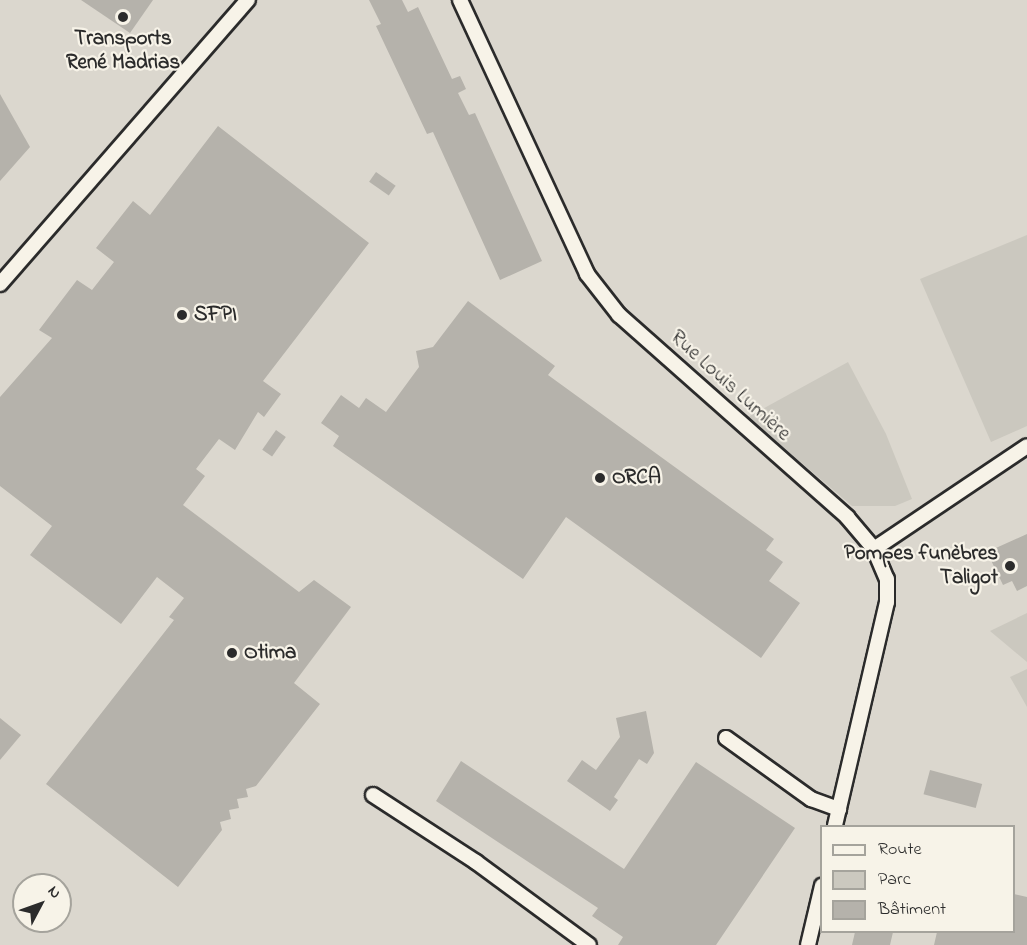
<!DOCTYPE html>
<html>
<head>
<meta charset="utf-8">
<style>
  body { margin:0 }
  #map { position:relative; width:1027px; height:945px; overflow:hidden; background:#ebe7dd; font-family:"Indie Flower",sans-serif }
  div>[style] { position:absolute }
  .built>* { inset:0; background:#dbd7ce }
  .green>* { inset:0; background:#cbc8bf }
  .building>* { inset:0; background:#b5b2ab; transform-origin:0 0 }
  .roads { filter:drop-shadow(2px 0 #2b2b2b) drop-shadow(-2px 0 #2b2b2b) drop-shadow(0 2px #2b2b2b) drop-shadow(0 -2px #2b2b2b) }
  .minor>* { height:14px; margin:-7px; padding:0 7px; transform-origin:7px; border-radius:7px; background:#f7f3e8 }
  .dots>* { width:16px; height:16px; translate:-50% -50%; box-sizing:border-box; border:3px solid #f7f3e8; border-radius:50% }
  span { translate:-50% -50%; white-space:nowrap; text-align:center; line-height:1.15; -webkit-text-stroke:4.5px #f7f3e8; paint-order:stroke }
  .poi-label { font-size:21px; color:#2b2b2b; font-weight:700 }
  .left { translate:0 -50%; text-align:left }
  .right { translate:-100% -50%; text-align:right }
  .street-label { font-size:21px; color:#2b2b2b }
  .legend { position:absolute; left:820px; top:825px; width:195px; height:108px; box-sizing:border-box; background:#f7f3e8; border:2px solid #a5a39c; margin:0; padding:8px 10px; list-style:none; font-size:18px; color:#2b2b2b }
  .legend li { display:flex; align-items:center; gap:12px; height:30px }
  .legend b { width:30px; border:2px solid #a5a39c }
  .north { position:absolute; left:12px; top:873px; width:60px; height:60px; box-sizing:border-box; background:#f7f3e8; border:2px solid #a5a39c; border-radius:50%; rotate:49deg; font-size:16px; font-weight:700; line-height:24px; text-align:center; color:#2b2b2b }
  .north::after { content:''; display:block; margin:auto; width:21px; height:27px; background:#2b2b2b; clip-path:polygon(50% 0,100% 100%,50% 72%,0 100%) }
</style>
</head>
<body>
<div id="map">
  <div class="built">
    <div style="clip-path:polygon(evenodd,0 0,1027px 0,1027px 945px,0 945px,0 0,822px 826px,1014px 826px,1014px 932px,822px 932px,822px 826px,0 0,24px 885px,60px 885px,60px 921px,24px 921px,24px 885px)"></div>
  </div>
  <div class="green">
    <div style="clip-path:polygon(1027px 235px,1027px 426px,991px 442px,920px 279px)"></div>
    <div style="clip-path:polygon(848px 362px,886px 434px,912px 499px,895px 506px,852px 506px,748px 417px)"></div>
    <div style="clip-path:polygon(1027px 613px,1027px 662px,990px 631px)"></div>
    <div style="clip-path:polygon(1027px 669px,1027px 707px,1010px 677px)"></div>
  </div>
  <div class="building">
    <div style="clip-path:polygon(81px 0,153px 0,130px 33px)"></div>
    <div style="clip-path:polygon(369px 0,402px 0,408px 12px,418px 7px,452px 79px,460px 76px,466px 89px,458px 93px,469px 115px,475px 113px,542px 261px,500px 280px,433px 132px,427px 134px,376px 26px,381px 24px)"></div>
    <div style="clip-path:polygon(0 94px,30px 147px,0 181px)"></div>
    <div style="clip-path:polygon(218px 126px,369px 243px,263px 381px,281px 394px,264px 417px,258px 412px,235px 450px,219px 439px,196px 469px,205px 476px,183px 505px,299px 592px,314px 580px,351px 607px,294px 683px,320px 704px,256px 786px,246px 789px,248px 797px,237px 799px,239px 808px,229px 810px,231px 819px,220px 822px,222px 830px,178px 887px,46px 784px,174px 620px,169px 617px,184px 598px,157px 577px,121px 624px,30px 555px,52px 526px,0 486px,0 397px,52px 338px,39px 330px,77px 280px,92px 290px,114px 262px,96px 248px,133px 201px,150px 215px)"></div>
    <div style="left:376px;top:172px;width:24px;height:12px;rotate:35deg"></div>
    <div style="clip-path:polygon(468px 301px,555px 366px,548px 375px,774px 539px,766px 550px,783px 562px,769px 581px,800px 603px,761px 658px,566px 517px,523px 579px,333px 446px,339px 436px,321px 423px,341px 395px,359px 408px,366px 398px,386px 412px,419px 367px,416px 351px,433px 347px)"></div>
    <div style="left:276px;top:430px;width:12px;height:24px;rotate:35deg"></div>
    <div style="clip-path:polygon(1027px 534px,1027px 586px,1017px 591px,1012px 581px,1003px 585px,987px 552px)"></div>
    <div style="clip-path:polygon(646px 711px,654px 753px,647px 764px,639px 759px,614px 797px,618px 800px,610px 811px,567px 781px,582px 760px,596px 770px,620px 737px,616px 718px)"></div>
    <div style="clip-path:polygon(0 718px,21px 735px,0 760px)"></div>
    <div style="clip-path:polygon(461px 761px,624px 869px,696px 762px,795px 828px,716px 945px,618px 945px,623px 937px,592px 916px,598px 908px,436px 801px)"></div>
    <div style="left:930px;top:770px;width:54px;height:25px;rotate:15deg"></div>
    <div style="clip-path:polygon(1014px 894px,1027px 897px,1027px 945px,934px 945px,937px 932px,1014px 932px)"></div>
    <div style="clip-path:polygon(855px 932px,893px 932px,890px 945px,852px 945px)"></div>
  </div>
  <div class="roads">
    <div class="minor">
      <div style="left:460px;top:0;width:302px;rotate:65.1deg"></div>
      <div style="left:587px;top:274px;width:52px;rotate:52deg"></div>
      <div style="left:619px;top:315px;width:305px;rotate:41.5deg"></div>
      <div style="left:847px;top:517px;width:42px;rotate:49.8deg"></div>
      <div style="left:874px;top:549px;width:33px;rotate:67deg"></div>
      <div style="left:887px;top:579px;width:23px;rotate:90deg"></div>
      <div style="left:887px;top:602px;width:230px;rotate:103.1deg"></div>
      <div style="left:0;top:284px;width:377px;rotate:-48.9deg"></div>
      <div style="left:874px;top:549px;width:184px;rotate:-33.9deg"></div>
      <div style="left:726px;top:738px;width:105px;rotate:35.7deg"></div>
      <div style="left:811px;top:799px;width:30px;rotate:20deg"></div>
      <div style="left:373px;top:795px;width:123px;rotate:33deg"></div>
      <div style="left:476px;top:862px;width:140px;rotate:36.3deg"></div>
      <div style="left:808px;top:945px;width:61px;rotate:-76.7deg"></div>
    </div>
  </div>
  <div class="dots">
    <div style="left:123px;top:17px;background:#2b2b2b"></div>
    <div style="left:182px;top:315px;background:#2b2b2b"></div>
    <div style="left:600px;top:478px;background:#2b2b2b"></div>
    <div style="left:1010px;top:566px;background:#2b2b2b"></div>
    <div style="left:232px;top:653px;background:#2b2b2b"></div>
  </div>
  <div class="poi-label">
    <span style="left:123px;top:51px">Transports<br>René Madrias</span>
    <span class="left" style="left:194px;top:315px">SFPI</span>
    <span class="left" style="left:612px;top:478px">ORCA</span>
    <span class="right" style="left:998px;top:566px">Pompes funèbres<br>Taligot</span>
    <span class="left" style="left:244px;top:653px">Otima</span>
  </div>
  <div class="street-label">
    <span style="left:730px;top:386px;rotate:42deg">Rue Louis Lumière</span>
  </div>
  <ul class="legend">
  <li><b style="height:8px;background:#f7f3e8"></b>Route</li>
  <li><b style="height:16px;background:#cbc8bf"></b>Parc</li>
  <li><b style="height:16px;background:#b5b2ab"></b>Bâtiment</li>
  </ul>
  <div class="north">N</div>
</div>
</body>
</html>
